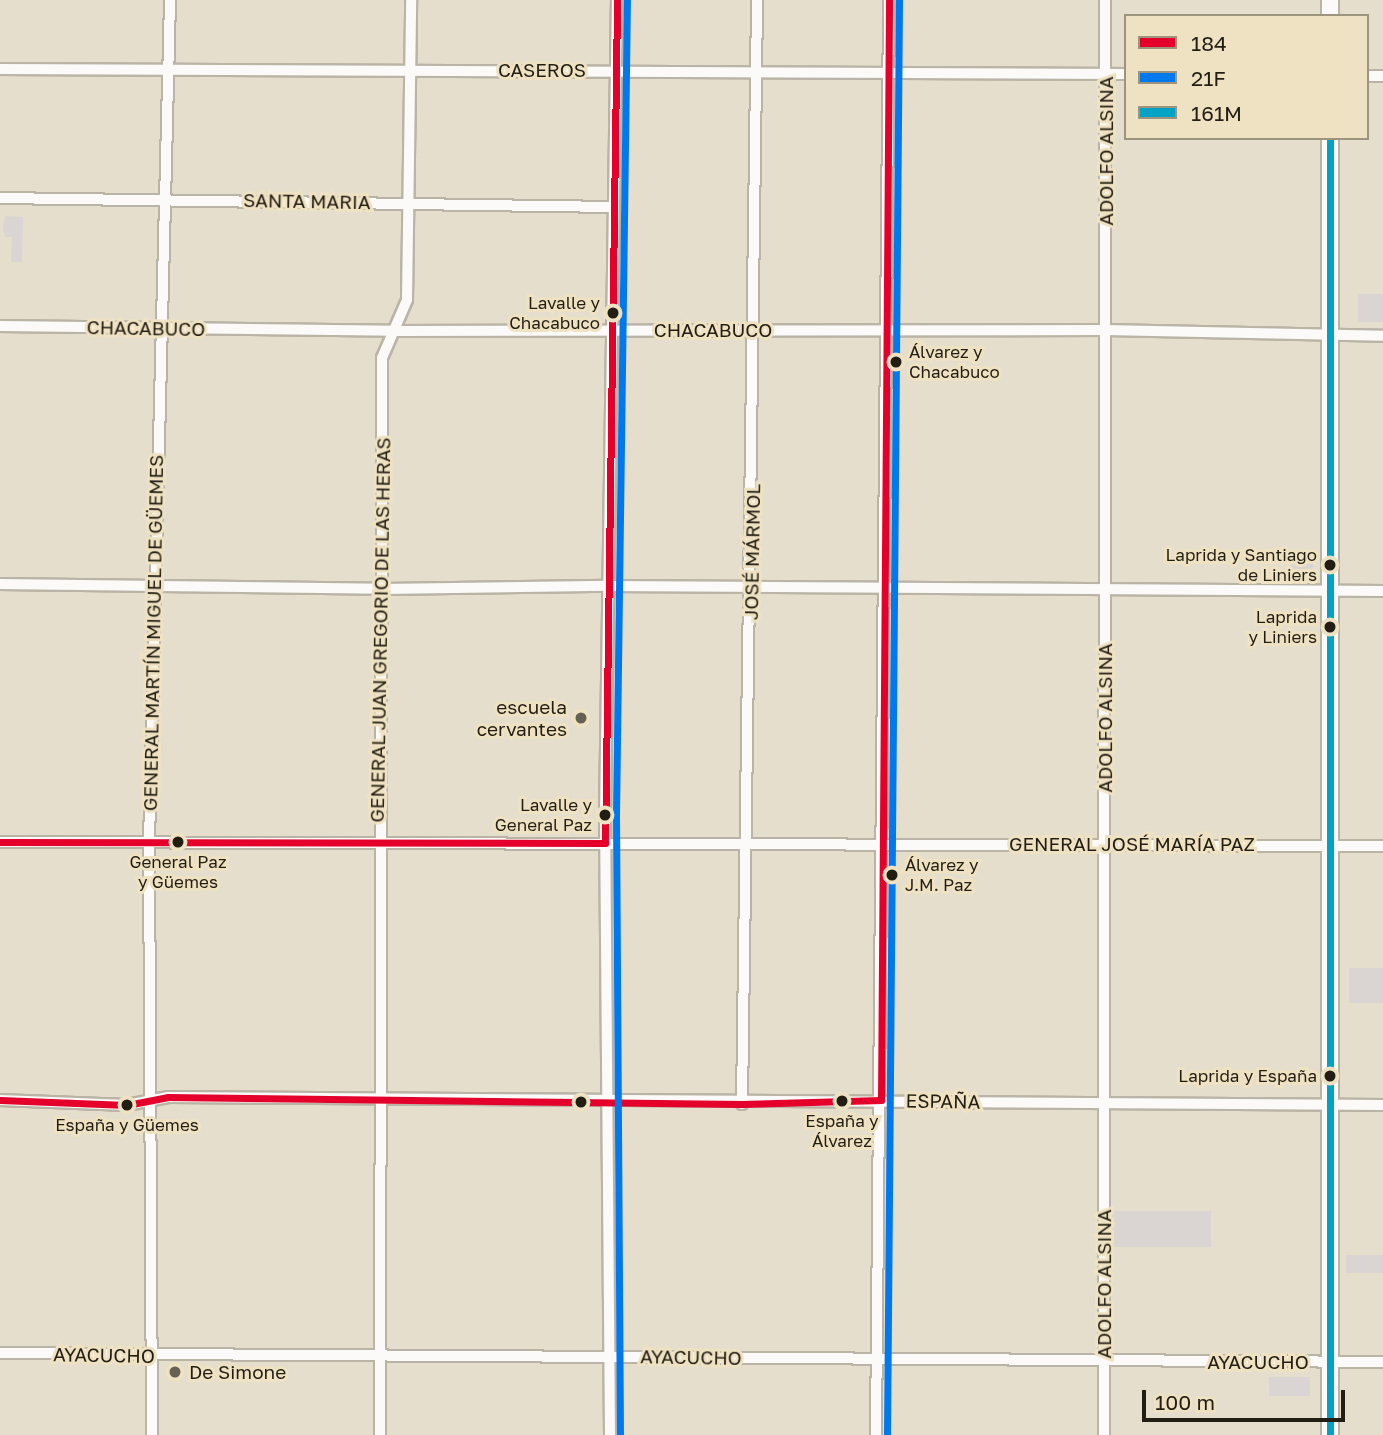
<!DOCTYPE html>
<html>
<head>
<meta charset="utf-8">
<style>
  body { margin:0 }
  #map { position:relative; width:1383px; height:1435px; overflow:hidden; background:#e5decd; font-family:"Golos Text",sans-serif }
  div>[style] { position:absolute }
  .building>* { inset:0; background:#dad5d3; transform-origin:0 0 }
  .roads { filter:drop-shadow(2px 0 #bab4a6) drop-shadow(-2px 0 #bab4a6) drop-shadow(0 2px #bab4a6) drop-shadow(0 -2px #bab4a6) }
  .street>* { height:10px; margin:-5px; padding:0 5px; transform-origin:5px; border-radius:5px; background:#fbfaf8 }
  .secondary>* { height:16px; margin:-8px; padding:0 8px; transform-origin:8px; border-radius:8px; background:#fbfaf8 }
  .bus-1>* { height:7px; margin:-3.5px; padding:0 3.5px; transform-origin:3.5px; border-radius:3.5px; background:#e4002b }
  .bus-2>* { height:7px; margin:-3.5px; padding:0 3.5px; transform-origin:3.5px; border-radius:3.5px; background:#0079ef }
  .bus-3>* { height:7px; margin:-3.5px; padding:0 3.5px; transform-origin:3.5px; border-radius:3.5px; background:#02a2c5 }
  .dots>* { width:19px; height:19px; translate:-50% -50%; box-sizing:border-box; border:4px solid #efe2c3; border-radius:50% }
  span { translate:-50% -50%; white-space:nowrap; text-align:center; line-height:1.15; -webkit-text-stroke:6px #efe2c3; paint-order:stroke }
  .bus-label { font-size:17px; color:#231e13 }
  .right { translate:-100% -50%; text-align:right }
  .left { translate:0 -50%; text-align:left }
  .street-label { font-size:19px; color:#231e13 }
  .poi-label { font-size:19px; color:#231e13 }
  .legend { position:absolute; left:1124px; top:14px; width:245px; height:126px; box-sizing:border-box; background:#efe2c3; border:2px solid #9d947d; margin:0; padding:9px 12px; list-style:none; font-size:21px; color:#231e13 }
  .legend li { display:flex; align-items:center; gap:14px; height:35px }
  .legend b { width:35px; border:2px solid #9d947d }
  .scale { position:absolute; left:1142px; top:1390px; width:203px; height:32px; box-sizing:border-box; border:4px solid #231e13; border-top:0; padding-left:9px; font-size:21px; line-height:24px; white-space:nowrap; color:#231e13; -webkit-text-stroke:5px #efe2c3; paint-order:stroke }
</style>
</head>
<body>
<div id="map">
  <div class="building">
    <div style="clip-path:polygon(5px 216px,23px 217px,22px 262px,11px 262px,12px 237px,5px 237px,3px 229px)"></div>
    <div style="left:1358px;top:294px;width:25px;height:28px"></div>
    <div style="clip-path:polygon(1291px 560px,1313px 560px,1313px 574px,1291px 579px)"></div>
    <div style="left:1349px;top:968px;width:34px;height:35px"></div>
    <div style="left:1112px;top:1211px;width:99px;height:36px"></div>
    <div style="left:1346px;top:1255px;width:37px;height:18px"></div>
    <div style="left:1269px;top:1377px;width:41px;height:19px"></div>
  </div>
  <div class="roads">
    <div class="street">
      <div style="left:0;top:69px;width:1126px;rotate:0.25deg"></div>
      <div style="left:1367px;top:76px;width:16px"></div>
      <div style="left:0;top:198px;width:614px;rotate:0.84deg"></div>
      <div style="left:0;top:326px;width:396px;rotate:0.7deg"></div>
      <div style="left:396px;top:331px;width:709px;rotate:-0.08deg"></div>
      <div style="left:1105px;top:330px;width:278px;rotate:1.2deg"></div>
      <div style="left:0;top:584px;width:382px;rotate:0.7deg"></div>
      <div style="left:382px;top:589px;width:228px;rotate:-0.8deg"></div>
      <div style="left:610px;top:586px;width:773px;rotate:0.37deg"></div>
      <div style="left:0;top:842px;width:1383px;rotate:0.17deg"></div>
      <div style="left:0;top:1100px;width:127px;rotate:2.3deg"></div>
      <div style="left:127px;top:1105px;width:42px;rotate:-11deg"></div>
      <div style="left:168px;top:1097px;width:1215px;rotate:0.38deg"></div>
      <div style="left:742px;top:1104px;width:1104px;rotate:-89.22deg"></div>
      <div style="left:0;top:1353px;width:1383px;rotate:0.37deg"></div>
      <div style="left:152px;top:1435px;width:593px;rotate:-90.29deg"></div>
      <div style="left:149px;top:842px;width:842px;rotate:-88.57deg"></div>
      <div style="left:380px;top:1435px;width:1077px;rotate:-89.89deg"></div>
      <div style="left:382px;top:358px;width:63px;rotate:-66.7deg"></div>
      <div style="left:407px;top:300px;width:300px;rotate:-89.2deg"></div>
      <div style="left:610px;top:1435px;width:620px;rotate:-90.46deg"></div>
      <div style="left:605px;top:815px;width:815px;rotate:-89.16deg"></div>
      <div style="left:876px;top:1435px;width:1435px;rotate:-89.48deg"></div>
      <div style="left:1104px;top:1435px;width:1435px;rotate:-89.96deg"></div>
    </div>
    <div class="secondary">
      <div style="left:1330px;top:16px;width:16px;rotate:-90deg"></div>
      <div style="left:1330px;top:138px;width:1297px;rotate:90deg"></div>
    </div>
  </div>
  <div class="bus-1">
    <div style="left:0;top:842px;width:605px;rotate:0.09deg"></div>
    <div style="left:605px;top:843px;width:843px;rotate:-89.18deg"></div>
    <div style="left:0;top:1100px;width:127px;rotate:2.3deg"></div>
    <div style="left:127px;top:1105px;width:42px;rotate:-11deg"></div>
    <div style="left:168px;top:1097px;width:574px;rotate:0.7deg"></div>
    <div style="left:742px;top:1104px;width:139px;rotate:-1.6deg"></div>
    <div style="left:881px;top:1100px;width:1100px;rotate:-89.58deg"></div>
  </div>
  <div class="bus-2">
    <div style="left:620px;top:1435px;width:620px;rotate:-90.37deg"></div>
    <div style="left:616px;top:815px;width:815px;rotate:-89.23deg"></div>
    <div style="left:887px;top:1435px;width:1435px;rotate:-89.52deg"></div>
  </div>
  <div class="bus-3">
    <div style="left:1330px;top:138px;width:1297px;rotate:90deg"></div>
  </div>
  <div class="dots">
    <div style="left:613px;top:313px;background:#231e13"></div>
    <div style="left:896px;top:362px;background:#231e13"></div>
    <div style="left:1330px;top:565px;background:#231e13"></div>
    <div style="left:1330px;top:627px;background:#231e13"></div>
    <div style="left:581px;top:718px;background:#676154"></div>
    <div style="left:605px;top:815px;background:#231e13"></div>
    <div style="left:178px;top:842px;background:#231e13"></div>
    <div style="left:892px;top:875px;background:#231e13"></div>
    <div style="left:1330px;top:1076px;background:#231e13"></div>
    <div style="left:842px;top:1101px;background:#231e13"></div>
    <div style="left:581px;top:1102px;background:#231e13"></div>
    <div style="left:127px;top:1105px;background:#231e13"></div>
    <div style="left:175px;top:1372px;background:#676154"></div>
  </div>
  <div class="bus-label">
    <span class="right" style="left:600px;top:313px">Lavalle y<br>Chacabuco</span>
    <span class="left" style="left:909px;top:362px">Álvarez y<br>Chacabuco</span>
    <span class="right" style="left:1317px;top:565px">Laprida y Santiago<br>de Liniers</span>
    <span class="right" style="left:1317px;top:627px">Laprida<br>y Liniers</span>
    <span class="right" style="left:592px;top:815px">Lavalle y<br>General Paz</span>
    <span style="left:178px;top:872px">General Paz<br>y Güemes</span>
    <span class="left" style="left:905px;top:875px">Álvarez y<br>J.M. Paz</span>
    <span class="right" style="left:1317px;top:1076px">Laprida y España</span>
    <span style="left:842px;top:1131px">España y<br>Álvarez</span>
    <span style="left:127px;top:1125px">España y Güemes</span>
  </div>
  <div class="street-label">
    <span style="left:542px;top:70px">CASEROS</span>
    <span style="left:1106px;top:151px;rotate:-90deg">ADOLFO ALSINA</span>
    <span style="left:307px;top:201px;rotate:1deg">SANTA MARIA</span>
    <span style="left:146px;top:328px;rotate:1deg">CHACABUCO</span>
    <span style="left:713px;top:330px">CHACABUCO</span>
    <span style="left:752px;top:552px;rotate:-89deg">JOSÉ MÁRMOL</span>
    <span style="left:380px;top:630px;rotate:-89deg">GENERAL JUAN GREGORIO DE LAS HERAS</span>
    <span style="left:153px;top:633px;rotate:-89deg">GENERAL MARTÍN MIGUEL DE GÜEMES</span>
    <span style="left:1105px;top:718px;rotate:-90deg">ADOLFO ALSINA</span>
    <span style="left:1132px;top:844px">GENERAL JOSÉ MARÍA PAZ</span>
    <span style="left:943px;top:1101px;rotate:1deg">ESPAÑA</span>
    <span style="left:1104px;top:1284px;rotate:-90deg">ADOLFO ALSINA</span>
    <span style="left:104px;top:1355px;rotate:1deg">AYACUCHO</span>
    <span style="left:691px;top:1357px;rotate:1deg">AYACUCHO</span>
    <span style="left:1258px;top:1362px">AYACUCHO</span>
  </div>
  <div class="poi-label">
    <span class="right" style="left:567px;top:718px">escuela<br>cervantes</span>
    <span class="left" style="left:189px;top:1372px">De Simone</span>
  </div>
  <ul class="legend">
  <li><b style="height:9px;background:#e4002b"></b>184</li>
  <li><b style="height:9px;background:#0079ef"></b>21F</li>
  <li><b style="height:9px;background:#02a2c5"></b>161M</li>
  </ul>
  <div class="scale">100 m</div>
</div>
</body>
</html>
